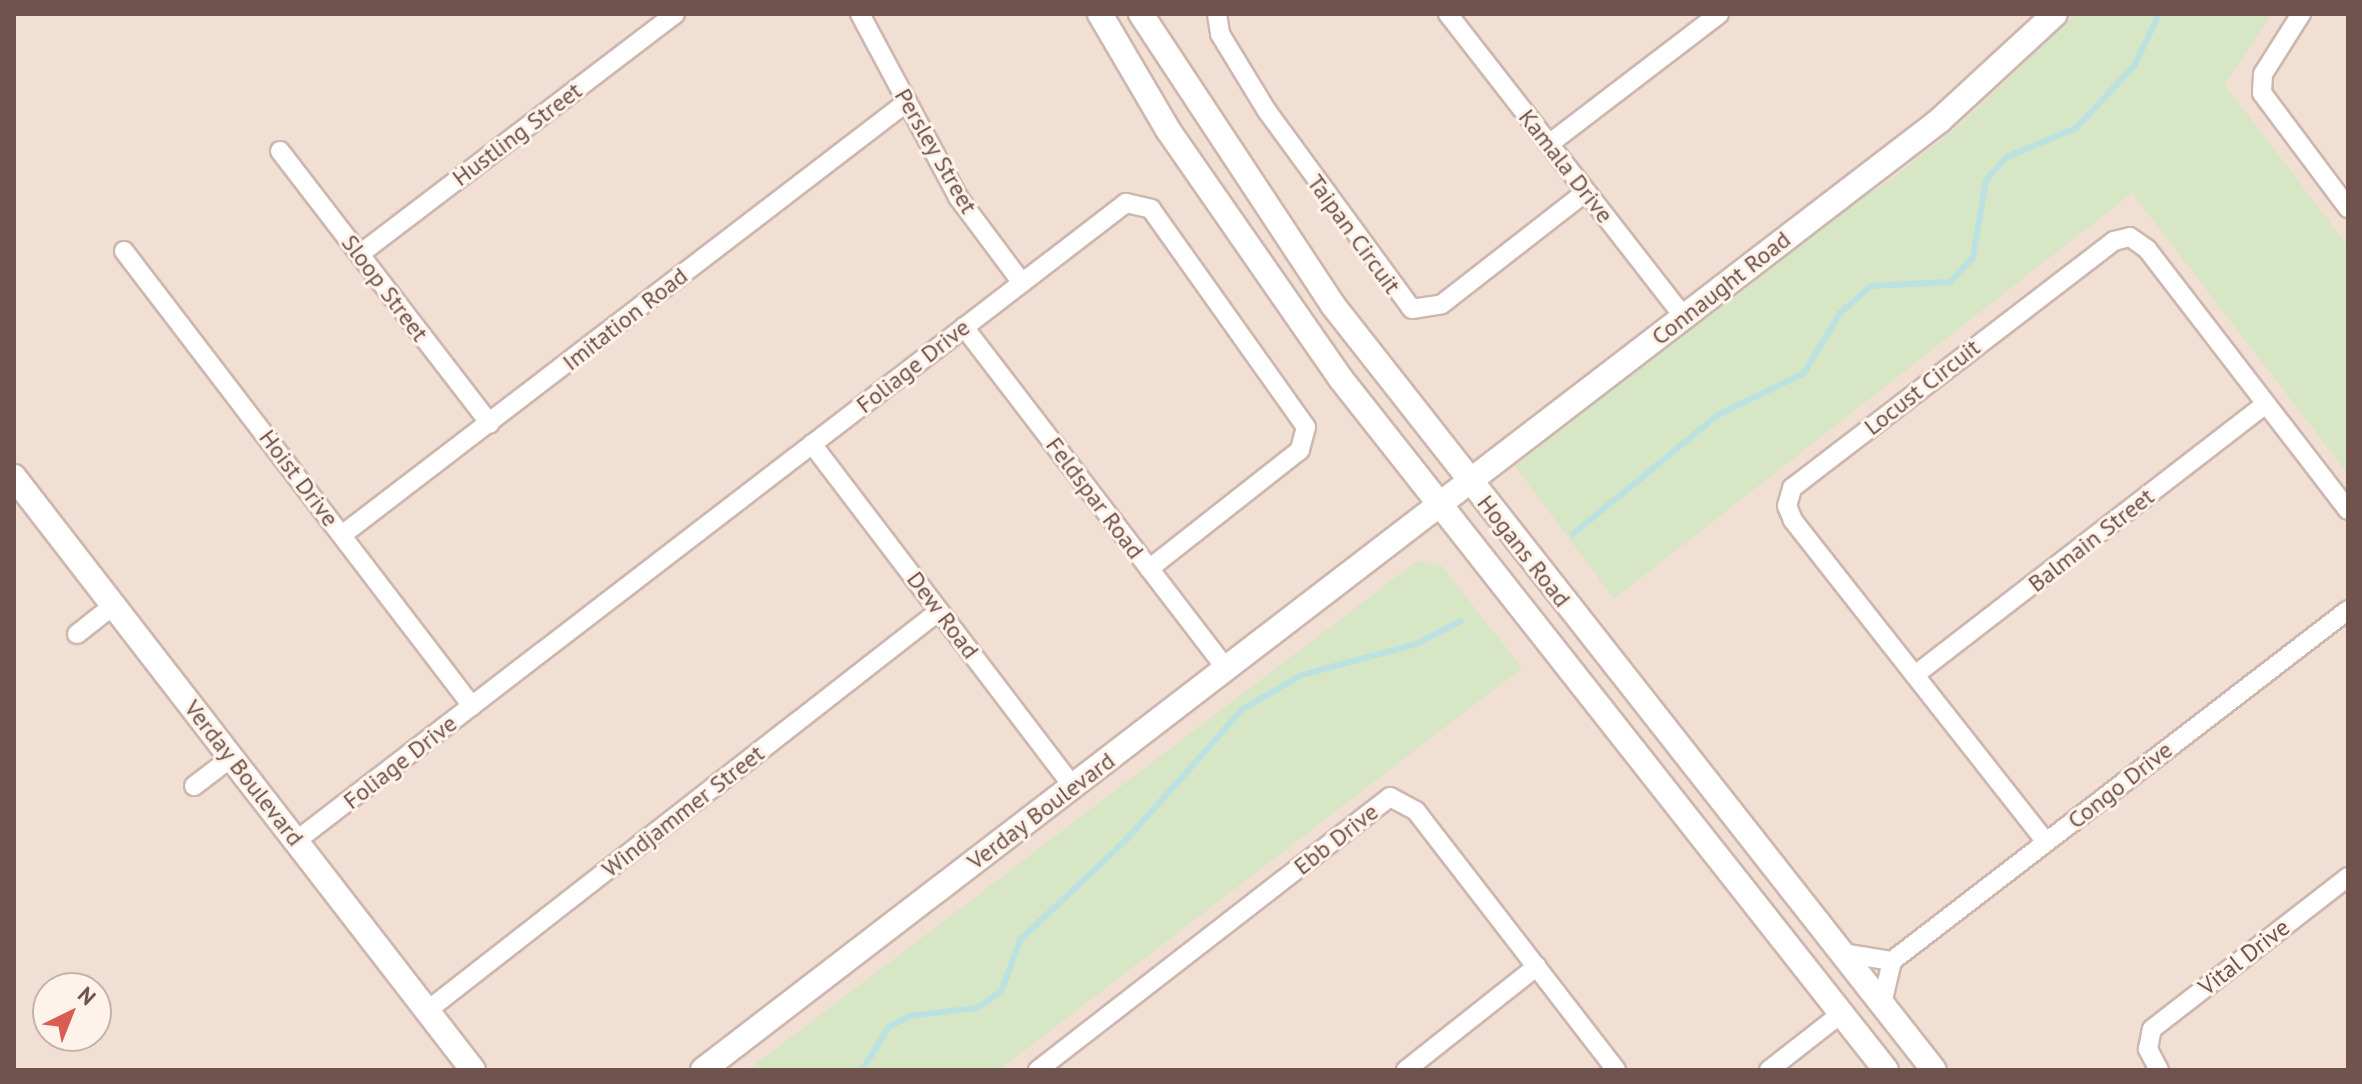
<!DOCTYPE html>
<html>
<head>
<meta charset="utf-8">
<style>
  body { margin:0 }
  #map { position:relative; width:2362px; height:1084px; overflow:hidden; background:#faeee4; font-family:"PT Sans",sans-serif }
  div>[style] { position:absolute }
  .residential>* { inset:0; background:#f1dfd3 }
  .green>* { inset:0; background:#d7e6c4 }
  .stream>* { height:6px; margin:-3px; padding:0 3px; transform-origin:3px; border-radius:3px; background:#bbe2e1 }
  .roads { filter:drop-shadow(2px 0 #cdb7af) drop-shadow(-2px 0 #cdb7af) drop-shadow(0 2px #cdb7af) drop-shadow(0 -2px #cdb7af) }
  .minor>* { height:18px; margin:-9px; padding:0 9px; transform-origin:9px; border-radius:9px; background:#fff }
  .tertiary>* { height:24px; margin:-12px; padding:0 12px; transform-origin:12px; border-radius:12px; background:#fff }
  span { translate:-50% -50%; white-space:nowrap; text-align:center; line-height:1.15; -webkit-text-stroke:6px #fdf3ea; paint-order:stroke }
  .street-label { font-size:24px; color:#70534c }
  .frame { position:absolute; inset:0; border:16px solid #70534c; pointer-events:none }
  .north { position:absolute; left:32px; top:972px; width:80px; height:80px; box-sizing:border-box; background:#fdf3ea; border:2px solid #c5b3ab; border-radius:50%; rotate:43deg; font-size:22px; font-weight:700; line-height:32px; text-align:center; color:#70534c }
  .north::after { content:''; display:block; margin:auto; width:28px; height:36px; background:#da5d54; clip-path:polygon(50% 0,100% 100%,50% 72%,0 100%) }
</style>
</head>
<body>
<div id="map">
  <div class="residential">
    <div style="clip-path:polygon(evenodd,14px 14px,2348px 14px,2348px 1070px,14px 1070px,14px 14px,48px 988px,96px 988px,96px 1036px,48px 1036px,48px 988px)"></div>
  </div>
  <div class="green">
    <div style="clip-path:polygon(2076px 14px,2272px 14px,2225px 85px,2348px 246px,2348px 474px,2132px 193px,1614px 599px,1515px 466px,1727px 296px,1740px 294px,1862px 192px,1875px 191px,1955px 129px)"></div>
    <div style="clip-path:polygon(1417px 561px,1442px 566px,1522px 668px,999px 1070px,748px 1070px)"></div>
  </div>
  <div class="stream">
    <div style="left:1573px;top:534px;width:188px;rotate:-39.4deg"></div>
    <div style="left:1718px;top:415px;width:96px;rotate:-26deg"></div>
    <div style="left:1804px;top:373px;width:70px;rotate:-59deg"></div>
    <div style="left:1840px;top:313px;width:41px;rotate:-41.1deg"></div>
    <div style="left:1871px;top:286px;width:79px;rotate:-2.9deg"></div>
    <div style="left:1950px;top:282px;width:34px;rotate:-47deg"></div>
    <div style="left:1973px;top:257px;width:78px;rotate:-80.4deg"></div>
    <div style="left:1986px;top:180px;width:31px;rotate:-48deg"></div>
    <div style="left:2007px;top:157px;width:75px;rotate:-22.8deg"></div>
    <div style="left:2076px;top:128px;width:85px;rotate:-46.9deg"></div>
    <div style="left:2134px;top:66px;width:58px;rotate:-64.3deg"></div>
    <div style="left:862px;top:1070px;width:51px;rotate:-57.9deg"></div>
    <div style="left:889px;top:1027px;width:24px;rotate:-28deg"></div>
    <div style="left:910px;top:1016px;width:67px;rotate:-6.8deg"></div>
    <div style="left:977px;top:1008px;width:29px;rotate:-34deg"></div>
    <div style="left:1001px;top:992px;width:55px;rotate:-69.9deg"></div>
    <div style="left:1020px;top:940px;width:147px;rotate:-43.3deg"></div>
    <div style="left:1127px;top:839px;width:174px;rotate:-48.3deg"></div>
    <div style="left:1243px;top:709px;width:68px;rotate:-30deg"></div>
    <div style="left:1302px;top:675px;width:118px;rotate:-15.2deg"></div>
    <div style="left:1416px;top:644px;width:51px;rotate:-27.1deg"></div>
  </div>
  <div class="roads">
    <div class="minor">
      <div style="left:860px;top:14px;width:208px;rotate:61.8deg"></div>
      <div style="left:958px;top:197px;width:107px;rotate:53.3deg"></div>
      <div style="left:1217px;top:14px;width:20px;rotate:81deg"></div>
      <div style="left:1220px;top:34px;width:90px;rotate:58.6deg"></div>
      <div style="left:1267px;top:111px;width:245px;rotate:53.8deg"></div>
      <div style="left:1412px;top:309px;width:30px;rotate:-9deg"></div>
      <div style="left:1442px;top:304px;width:182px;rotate:-37.9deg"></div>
      <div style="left:1448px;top:14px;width:384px;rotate:52.1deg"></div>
      <div style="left:2301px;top:14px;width:71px;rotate:122.3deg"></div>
      <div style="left:2263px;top:74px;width:19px;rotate:93deg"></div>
      <div style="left:2262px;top:93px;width:144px;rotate:53.2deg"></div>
      <div style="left:1549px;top:144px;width:214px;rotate:-37.4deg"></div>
      <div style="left:280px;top:151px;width:344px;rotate:52.4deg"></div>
      <div style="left:124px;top:251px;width:573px;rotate:52.59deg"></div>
      <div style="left:360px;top:254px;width:396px;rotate:-37.3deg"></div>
      <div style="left:964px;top:327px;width:431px;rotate:52.5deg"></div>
      <div style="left:812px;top:444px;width:430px;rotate:52.7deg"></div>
      <div style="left:342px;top:535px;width:712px;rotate:-37.47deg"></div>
      <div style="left:77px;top:634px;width:47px;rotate:-38.1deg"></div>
      <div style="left:1915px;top:675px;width:443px;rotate:-37.7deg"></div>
      <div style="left:194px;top:786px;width:48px;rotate:-37.3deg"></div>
      <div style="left:296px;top:841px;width:1047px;rotate:-37.55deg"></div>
      <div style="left:1126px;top:203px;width:26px;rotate:13deg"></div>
      <div style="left:1151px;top:209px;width:267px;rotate:54.6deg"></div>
      <div style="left:1306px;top:427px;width:24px;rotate:105deg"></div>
      <div style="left:1300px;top:450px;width:192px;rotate:141.8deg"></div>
      <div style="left:2046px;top:842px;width:410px;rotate:-128.2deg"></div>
      <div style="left:1793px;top:520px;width:15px;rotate:-113deg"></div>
      <div style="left:1787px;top:506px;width:19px;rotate:-74deg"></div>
      <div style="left:1792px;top:488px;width:406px;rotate:-37.5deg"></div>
      <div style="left:2114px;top:241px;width:16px;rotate:-14deg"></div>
      <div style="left:2130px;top:237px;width:21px;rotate:35deg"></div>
      <div style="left:2147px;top:249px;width:329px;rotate:52.4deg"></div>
      <div style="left:1842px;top:953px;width:51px;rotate:9.1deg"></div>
      <div style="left:1882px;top:1004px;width:44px;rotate:-76.9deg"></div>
      <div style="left:1892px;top:961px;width:575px;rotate:-37.59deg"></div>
      <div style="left:428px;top:1010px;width:648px;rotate:-37.98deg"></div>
      <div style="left:1038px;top:1070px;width:445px;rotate:-37.8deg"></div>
      <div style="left:1390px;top:797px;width:30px;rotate:28deg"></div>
      <div style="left:1416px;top:811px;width:327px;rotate:52.3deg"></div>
      <div style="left:1406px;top:1070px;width:167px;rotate:-38.4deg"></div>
      <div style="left:1769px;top:1070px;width:93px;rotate:-38deg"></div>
      <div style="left:2159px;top:1070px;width:24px;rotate:-118deg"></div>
      <div style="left:2148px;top:1049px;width:20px;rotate:-79deg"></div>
      <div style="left:2152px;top:1029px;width:248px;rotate:-37.8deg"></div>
    </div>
    <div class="tertiary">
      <div style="left:1100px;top:14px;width:134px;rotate:59.6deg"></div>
      <div style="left:1168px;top:130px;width:303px;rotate:55.2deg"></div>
      <div style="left:1341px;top:379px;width:880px;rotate:51.74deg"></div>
      <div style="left:1141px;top:14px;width:347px;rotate:56.6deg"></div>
      <div style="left:1332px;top:304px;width:974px;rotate:51.84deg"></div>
      <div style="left:14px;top:477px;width:750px;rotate:52.26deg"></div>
      <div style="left:703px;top:1070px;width:1560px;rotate:-37.52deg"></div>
      <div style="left:1940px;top:120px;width:156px;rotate:-42.7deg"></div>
    </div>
  </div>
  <div class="street-label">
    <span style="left:517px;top:134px;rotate:-37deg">Hustling Street</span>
    <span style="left:936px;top:151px;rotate:60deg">Persley Street</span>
    <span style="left:1566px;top:166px;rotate:52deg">Kamala Drive</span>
    <span style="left:1354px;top:234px;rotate:54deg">Taipan Circuit</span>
    <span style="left:385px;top:288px;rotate:53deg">Sloop Street</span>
    <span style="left:1721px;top:288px;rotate:-38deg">Connaught Road</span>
    <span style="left:625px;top:319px;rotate:-38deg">Imitation Road</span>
    <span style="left:913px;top:366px;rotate:-38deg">Foliage Drive</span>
    <span style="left:1922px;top:387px;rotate:-38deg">Locust Circuit</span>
    <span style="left:299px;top:478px;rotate:53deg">Hoist Drive</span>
    <span style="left:1095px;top:498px;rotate:53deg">Feldspar Road</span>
    <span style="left:2091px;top:540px;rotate:-38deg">Balmain Street</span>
    <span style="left:1524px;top:551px;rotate:52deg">Hogans Road</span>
    <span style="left:943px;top:615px;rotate:53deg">Dew Road</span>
    <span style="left:400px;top:762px;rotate:-38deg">Foliage Drive</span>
    <span style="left:244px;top:773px;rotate:52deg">Verday Boulevard</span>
    <span style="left:2120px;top:785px;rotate:-38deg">Congo Drive</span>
    <span style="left:683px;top:811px;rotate:-38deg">Windjammer Street</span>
    <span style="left:1041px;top:811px;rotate:-37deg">Verday Boulevard</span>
    <span style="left:1336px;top:839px;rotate:-38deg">Ebb Drive</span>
    <span style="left:2244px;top:957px;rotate:-38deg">Vital Drive</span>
  </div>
  <div class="frame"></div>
  <div class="north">N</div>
</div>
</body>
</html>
